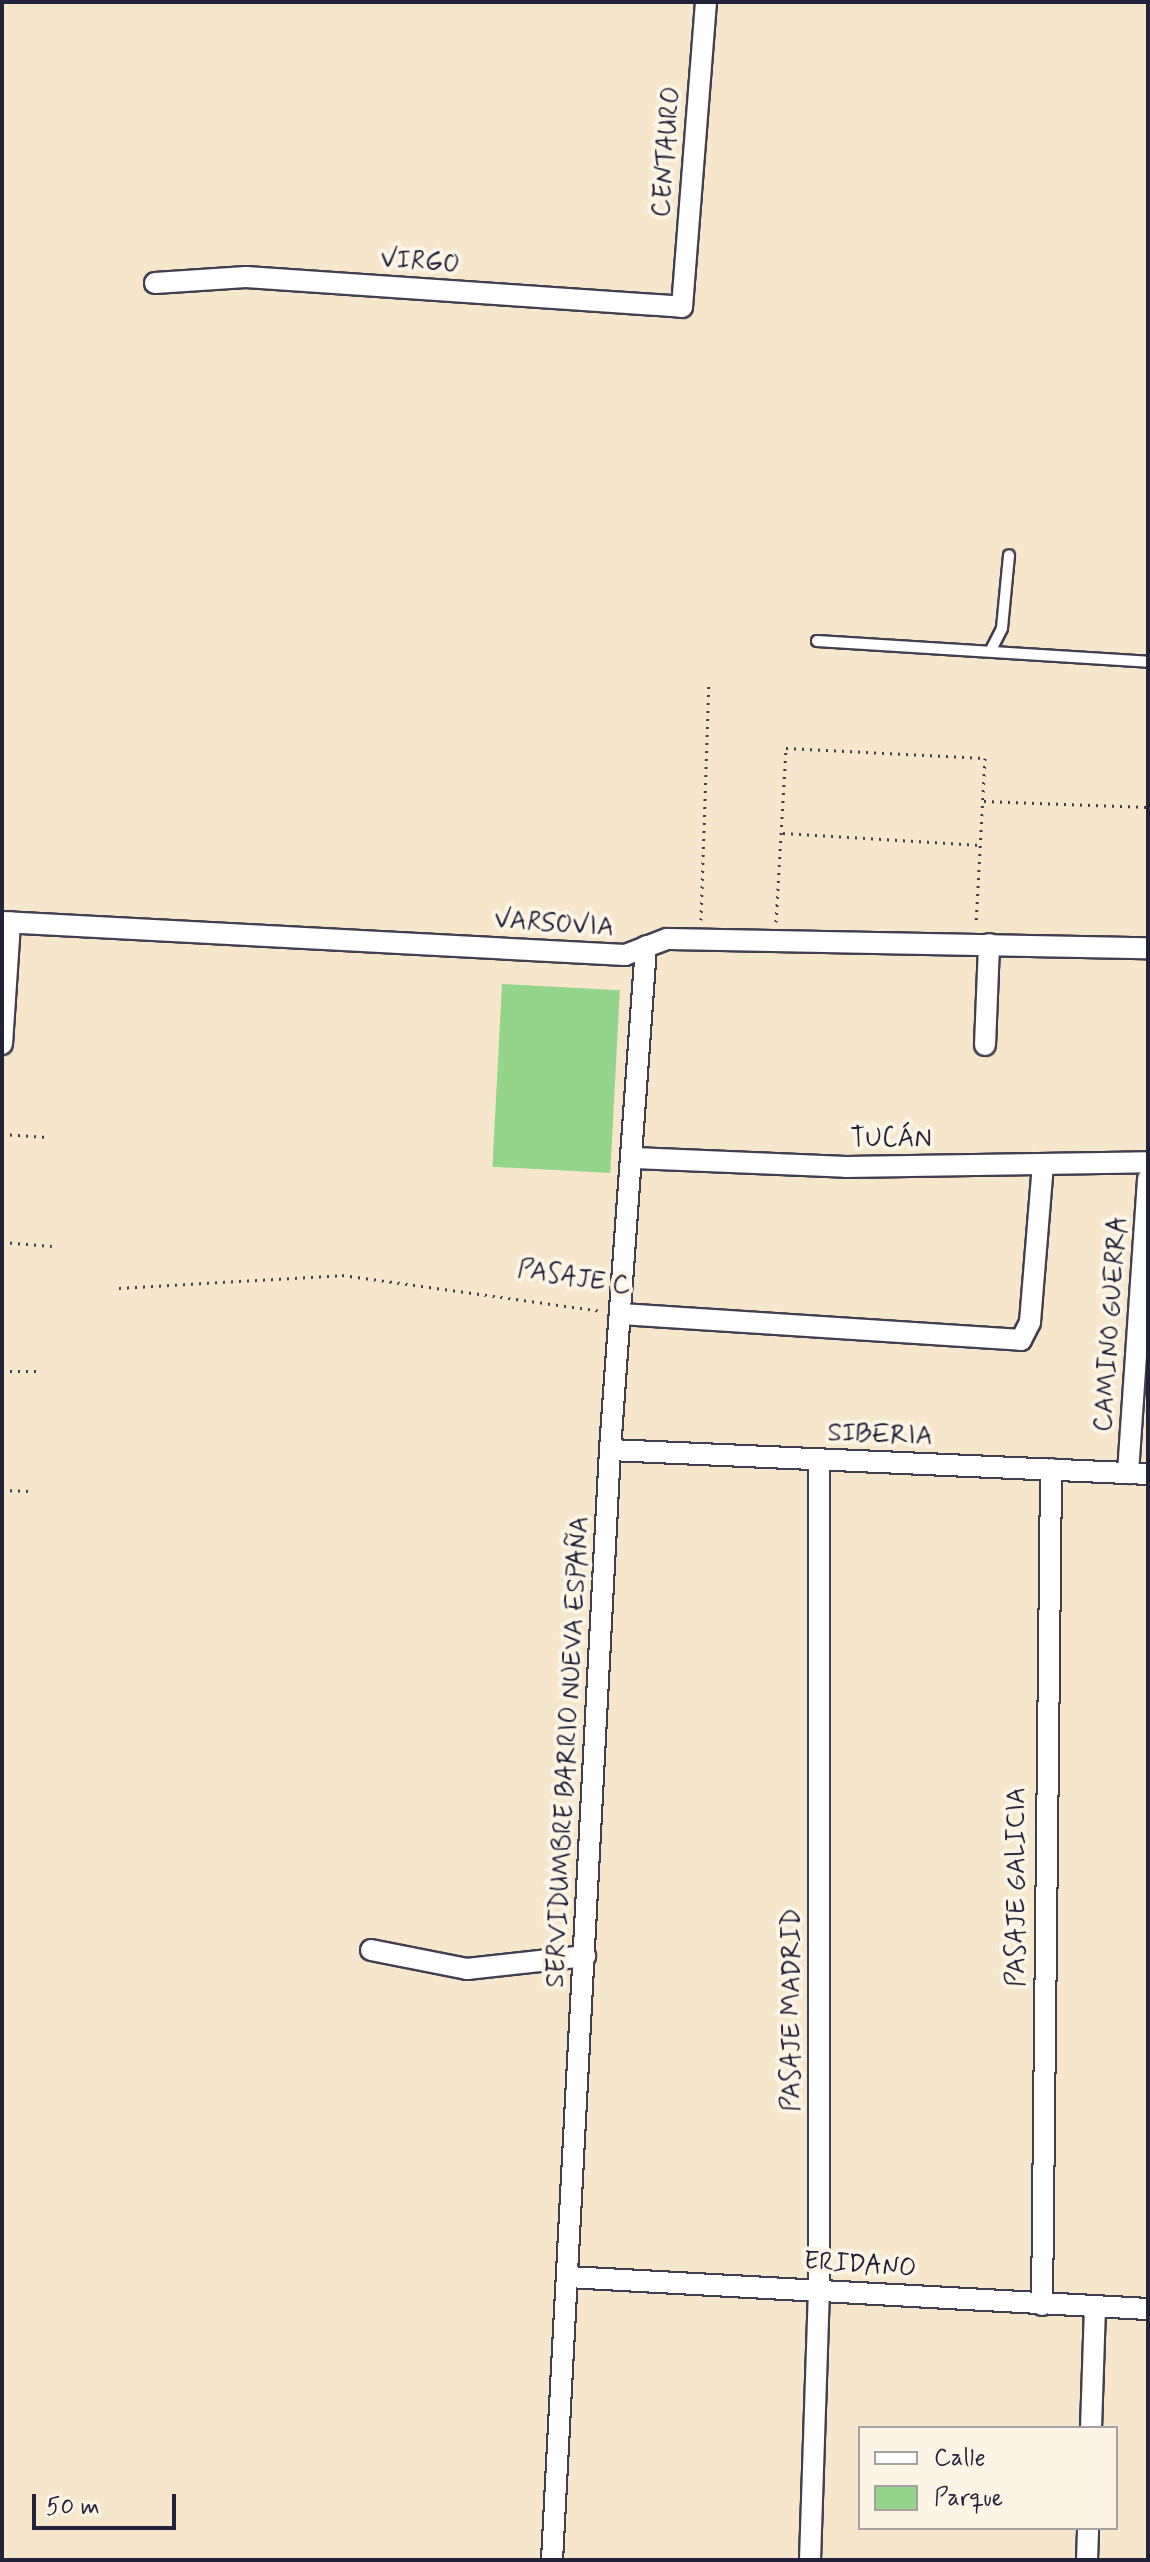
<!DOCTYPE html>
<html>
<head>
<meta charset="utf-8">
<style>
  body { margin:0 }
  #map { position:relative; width:1150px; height:2562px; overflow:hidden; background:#f5e6cc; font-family:Mynerve,sans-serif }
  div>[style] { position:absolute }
  .green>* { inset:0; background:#95d58b; transform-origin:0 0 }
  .path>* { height:3px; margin-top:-1.5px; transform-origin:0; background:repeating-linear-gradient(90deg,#423f51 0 2px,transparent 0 8px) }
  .roads { filter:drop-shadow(2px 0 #423f51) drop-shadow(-2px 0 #423f51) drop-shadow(0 2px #423f51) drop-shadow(0 -2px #423f51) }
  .lane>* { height:10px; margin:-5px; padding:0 5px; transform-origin:5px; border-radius:5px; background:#fff }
  .street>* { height:20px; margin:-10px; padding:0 10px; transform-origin:10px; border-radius:10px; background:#fff }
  span { translate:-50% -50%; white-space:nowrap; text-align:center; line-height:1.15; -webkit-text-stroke:8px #fcf5e5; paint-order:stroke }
  .street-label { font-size:26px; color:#22223b }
  .frame { position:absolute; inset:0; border:4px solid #22223b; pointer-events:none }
  .legend { position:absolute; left:858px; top:2426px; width:260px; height:104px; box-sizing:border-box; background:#fcf5e5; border:2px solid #a5a1a1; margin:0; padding:10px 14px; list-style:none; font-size:24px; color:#22223b }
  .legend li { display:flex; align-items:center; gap:16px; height:40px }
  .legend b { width:40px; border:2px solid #a5a1a1 }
  .scale { position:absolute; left:32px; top:2494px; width:144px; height:36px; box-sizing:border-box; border:4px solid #22223b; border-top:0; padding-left:10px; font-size:24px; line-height:28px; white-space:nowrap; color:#22223b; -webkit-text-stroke:6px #fcf5e5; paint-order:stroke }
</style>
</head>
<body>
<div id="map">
  <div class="green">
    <div style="left:502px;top:984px;width:118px;height:183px;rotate:3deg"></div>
  </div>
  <div class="path">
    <div style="left:984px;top:801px;width:164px;rotate:2.1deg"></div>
    <div style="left:783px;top:833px;width:198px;rotate:3.5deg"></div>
    <div style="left:701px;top:920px;width:239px;rotate:-88.1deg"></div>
    <div style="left:776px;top:922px;width:174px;rotate:-86.7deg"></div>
    <div style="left:786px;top:748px;width:199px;rotate:2.9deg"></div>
    <div style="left:985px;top:758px;width:166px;rotate:93.1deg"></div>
    <div style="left:2px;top:1134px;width:45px;rotate:3.8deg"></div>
    <div style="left:2px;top:1242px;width:50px;rotate:4.6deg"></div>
    <div style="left:119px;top:1288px;width:223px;rotate:-3.3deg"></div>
    <div style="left:342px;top:1275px;width:262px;rotate:7.9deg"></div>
    <div style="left:2px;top:1371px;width:40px"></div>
    <div style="left:2px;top:1490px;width:28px;rotate:2deg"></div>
  </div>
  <div class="roads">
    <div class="lane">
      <div style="left:817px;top:641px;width:332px;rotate:3.6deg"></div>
      <div style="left:992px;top:648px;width:22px;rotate:-63deg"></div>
      <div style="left:1002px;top:628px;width:73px;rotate:-84.5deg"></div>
    </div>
    <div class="street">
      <div style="left:155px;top:283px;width:91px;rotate:-3.8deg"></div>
      <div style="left:246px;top:277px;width:437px;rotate:3.9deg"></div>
      <div style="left:682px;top:307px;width:306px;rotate:-85.5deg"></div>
      <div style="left:2px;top:922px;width:624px;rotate:3.03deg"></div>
      <div style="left:625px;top:955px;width:45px;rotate:-20.9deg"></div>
      <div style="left:667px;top:939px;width:481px;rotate:1.1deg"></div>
      <div style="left:2px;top:1044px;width:122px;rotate:-86.2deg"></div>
      <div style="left:985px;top:1045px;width:101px;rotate:-87.7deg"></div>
      <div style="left:634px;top:1158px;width:212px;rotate:2.4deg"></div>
      <div style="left:846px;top:1167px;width:302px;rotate:-0.9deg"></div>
      <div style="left:621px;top:1314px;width:401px;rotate:3.7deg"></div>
      <div style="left:1021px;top:1340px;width:20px;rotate:-63deg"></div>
      <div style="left:1030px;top:1322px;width:158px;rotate:-85.3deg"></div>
      <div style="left:610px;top:1450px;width:539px;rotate:2.55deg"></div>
      <div style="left:1128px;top:1473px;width:295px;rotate:-86.1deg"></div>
      <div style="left:371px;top:1950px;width:98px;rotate:11.2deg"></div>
      <div style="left:467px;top:1969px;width:119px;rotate:-6.3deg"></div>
      <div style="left:568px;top:2277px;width:581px;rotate:3.16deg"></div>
      <div style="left:1042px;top:2305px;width:836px;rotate:-89.38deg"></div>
      <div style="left:1091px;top:2428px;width:121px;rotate:-88.1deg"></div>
      <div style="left:552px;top:2560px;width:1112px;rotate:-87.01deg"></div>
      <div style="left:610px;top:1450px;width:505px;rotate:-85.91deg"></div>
      <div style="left:810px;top:2560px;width:271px;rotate:-88.1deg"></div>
      <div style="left:819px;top:2289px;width:830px;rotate:-90deg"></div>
      <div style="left:1087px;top:2560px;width:32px;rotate:-88deg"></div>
    </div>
  </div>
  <div class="street-label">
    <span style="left:668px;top:152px;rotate:-85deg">CENTAURO</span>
    <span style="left:420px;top:263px;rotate:4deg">VIRGO</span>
    <span style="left:554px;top:925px;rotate:4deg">VARSOVIA</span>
    <span style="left:891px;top:1140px">TUCÁN</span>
    <span style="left:574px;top:1279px;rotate:9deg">PASAJE C</span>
    <span style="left:1112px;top:1324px;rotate:-86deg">CAMINO GUERRA</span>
    <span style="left:880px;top:1436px;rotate:2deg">SIBERIA</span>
    <span style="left:569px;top:1752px;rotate:-87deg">SERVIDUMBRE BARRIO NUEVA ESPAÑA</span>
    <span style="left:1018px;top:1887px;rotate:-90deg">PASAJE GALICIA</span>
    <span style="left:793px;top:2010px;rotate:-90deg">PASAJE MADRID</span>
    <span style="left:860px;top:2266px;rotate:4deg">ERIDANO</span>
  </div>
  <div class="frame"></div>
  <ul class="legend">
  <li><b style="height:10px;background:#fff"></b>Calle</li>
  <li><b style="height:22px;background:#95d58b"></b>Parque</li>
  </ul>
  <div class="scale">50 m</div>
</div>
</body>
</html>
